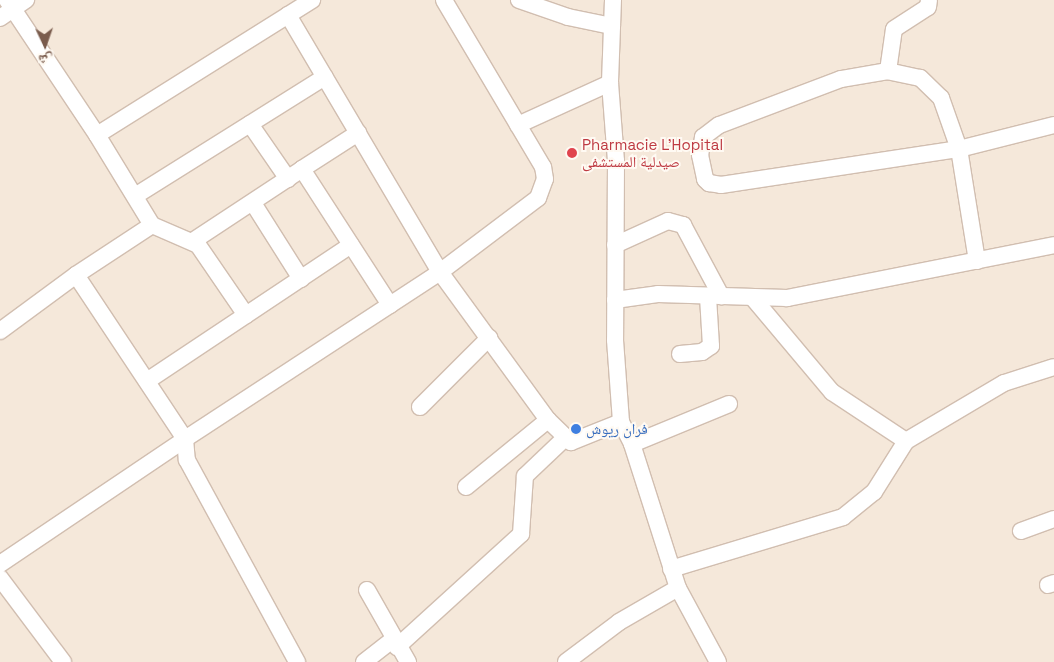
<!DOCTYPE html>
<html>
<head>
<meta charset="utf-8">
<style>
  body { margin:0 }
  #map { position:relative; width:1054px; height:662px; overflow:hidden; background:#fdf6ec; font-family:"Space Grotesk","Noto Naskh Arabic",sans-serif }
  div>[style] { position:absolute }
  .residential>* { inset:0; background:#f5e8da; transform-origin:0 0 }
  .roads { filter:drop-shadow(1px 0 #d1beb0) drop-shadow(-1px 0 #d1beb0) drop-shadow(0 1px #d1beb0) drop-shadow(0 -1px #d1beb0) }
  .minor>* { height:16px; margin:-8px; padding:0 8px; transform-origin:8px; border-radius:8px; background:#fff }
  .dots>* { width:14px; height:14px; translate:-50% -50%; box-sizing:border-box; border:2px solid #fffaf3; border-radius:50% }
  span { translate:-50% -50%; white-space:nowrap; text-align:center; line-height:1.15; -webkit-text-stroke:4px #fffaf3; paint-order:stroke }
  .health-label { font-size:15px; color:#be3a42 }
  .left { translate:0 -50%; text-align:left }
  .shop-label { font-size:15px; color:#366cbe }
  .north { position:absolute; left:20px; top:20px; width:50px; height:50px; -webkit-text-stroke:4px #fffaf3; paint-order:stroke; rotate:177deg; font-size:14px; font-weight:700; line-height:20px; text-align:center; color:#7a5c4d }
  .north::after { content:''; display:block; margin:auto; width:18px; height:22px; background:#7a5c4d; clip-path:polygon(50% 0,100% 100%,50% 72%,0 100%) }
</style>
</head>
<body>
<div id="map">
  <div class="residential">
    <div style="left:0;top:0;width:1054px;height:662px"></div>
  </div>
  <div class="roads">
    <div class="minor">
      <div style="left:7px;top:0;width:162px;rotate:56.3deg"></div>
      <div style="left:97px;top:135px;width:105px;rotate:58.6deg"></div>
      <div style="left:152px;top:225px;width:91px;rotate:146.7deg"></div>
      <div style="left:76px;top:275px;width:197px;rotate:56.4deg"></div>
      <div style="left:185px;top:439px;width:305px;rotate:-33.2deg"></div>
      <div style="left:440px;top:272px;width:123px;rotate:-37.1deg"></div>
      <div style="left:538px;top:198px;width:20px;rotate:-70deg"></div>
      <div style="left:545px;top:179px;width:12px;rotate:-99deg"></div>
      <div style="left:543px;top:167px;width:194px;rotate:-120.7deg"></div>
      <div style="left:519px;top:0;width:52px;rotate:19.1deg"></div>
      <div style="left:568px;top:17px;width:45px;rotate:11.6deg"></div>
      <div style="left:613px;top:0;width:83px;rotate:92.1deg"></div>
      <div style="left:610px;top:83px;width:78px;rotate:85.6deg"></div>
      <div style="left:616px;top:161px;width:179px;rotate:90.3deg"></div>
      <div style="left:615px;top:340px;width:82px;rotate:85.8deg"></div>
      <div style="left:621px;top:422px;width:25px;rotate:63deg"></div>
      <div style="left:632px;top:444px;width:151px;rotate:72.3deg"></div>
      <div style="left:678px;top:588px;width:84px;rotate:61.6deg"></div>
      <div style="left:288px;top:15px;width:299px;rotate:59.4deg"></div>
      <div style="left:440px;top:272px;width:183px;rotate:53.9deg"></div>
      <div style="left:548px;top:420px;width:32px;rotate:44deg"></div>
      <div style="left:571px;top:442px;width:54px;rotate:-21.8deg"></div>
      <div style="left:0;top:18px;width:32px;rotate:-35deg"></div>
      <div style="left:888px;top:71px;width:42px;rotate:-81.9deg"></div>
      <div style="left:894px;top:29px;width:40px;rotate:-32.9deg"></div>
      <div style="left:928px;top:7px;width:7px;rotate:-82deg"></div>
      <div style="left:250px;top:124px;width:67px;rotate:55.4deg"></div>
      <div style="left:518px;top:125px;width:101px;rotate:-24.5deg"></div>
      <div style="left:97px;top:135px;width:254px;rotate:-32.1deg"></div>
      <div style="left:302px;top:169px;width:67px;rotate:-32.7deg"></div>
      <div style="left:135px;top:196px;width:224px;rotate:-32.1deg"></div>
      <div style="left:253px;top:203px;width:90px;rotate:57.7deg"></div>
      <div style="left:152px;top:225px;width:50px;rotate:23.5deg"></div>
      <div style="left:198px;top:245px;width:85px;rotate:55.6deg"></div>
      <div style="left:193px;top:241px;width:131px;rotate:-33.4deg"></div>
      <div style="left:302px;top:169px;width:162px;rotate:57.1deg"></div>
      <div style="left:615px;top:245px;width:58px;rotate:-24.4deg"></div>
      <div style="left:668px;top:221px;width:16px;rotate:15deg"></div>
      <div style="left:683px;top:225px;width:81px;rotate:61.8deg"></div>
      <div style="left:977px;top:261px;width:113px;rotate:-99.1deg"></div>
      <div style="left:959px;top:149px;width:54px;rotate:-109.4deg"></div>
      <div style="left:941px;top:98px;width:29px;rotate:-136deg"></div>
      <div style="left:920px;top:78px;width:33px;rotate:-168deg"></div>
      <div style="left:888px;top:71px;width:48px;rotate:170.3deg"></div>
      <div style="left:841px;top:79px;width:130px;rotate:159.3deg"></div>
      <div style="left:719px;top:125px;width:20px;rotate:143deg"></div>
      <div style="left:703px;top:137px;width:18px;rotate:99deg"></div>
      <div style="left:700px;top:155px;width:25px;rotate:78deg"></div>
      <div style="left:705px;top:179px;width:6px;rotate:45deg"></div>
      <div style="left:709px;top:183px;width:12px;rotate:9deg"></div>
      <div style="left:721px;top:185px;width:241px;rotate:-8.6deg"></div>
      <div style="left:959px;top:149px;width:98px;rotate:-14.2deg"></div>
      <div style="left:753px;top:298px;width:123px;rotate:50deg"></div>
      <div style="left:832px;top:392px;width:89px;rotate:33.5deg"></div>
      <div style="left:615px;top:300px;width:43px;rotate:-7.9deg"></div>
      <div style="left:658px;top:294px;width:129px;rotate:1.8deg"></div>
      <div style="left:787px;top:298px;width:272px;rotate:-11.2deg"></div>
      <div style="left:0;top:331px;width:94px;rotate:-36.4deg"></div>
      <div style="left:680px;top:354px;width:22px;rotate:-5deg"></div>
      <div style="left:702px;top:352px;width:11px;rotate:-34deg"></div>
      <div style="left:711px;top:346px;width:49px;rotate:-93.5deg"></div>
      <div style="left:147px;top:381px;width:245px;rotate:-33.7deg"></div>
      <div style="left:420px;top:407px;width:98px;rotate:-45deg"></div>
      <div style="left:632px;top:444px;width:105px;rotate:-22.4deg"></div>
      <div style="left:466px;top:487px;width:106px;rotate:-39.3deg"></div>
      <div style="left:1021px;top:531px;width:35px;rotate:-20deg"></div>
      <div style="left:0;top:564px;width:223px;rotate:-34deg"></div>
      <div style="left:185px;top:439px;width:21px;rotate:85deg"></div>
      <div style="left:187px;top:460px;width:230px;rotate:61.4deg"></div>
      <div style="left:671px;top:569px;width:180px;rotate:-16.8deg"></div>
      <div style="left:843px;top:517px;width:40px;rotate:-39deg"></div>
      <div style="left:874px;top:492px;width:60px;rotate:-57.9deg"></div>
      <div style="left:906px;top:441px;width:114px;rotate:-30.6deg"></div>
      <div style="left:1004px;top:383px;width:52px;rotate:-17.7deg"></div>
      <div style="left:0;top:578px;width:105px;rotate:53.1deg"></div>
      <div style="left:1048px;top:585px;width:6px;rotate:-18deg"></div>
      <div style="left:367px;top:590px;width:83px;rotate:60.3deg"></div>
      <div style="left:397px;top:647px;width:168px;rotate:-42.3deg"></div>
      <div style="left:521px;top:534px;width:58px;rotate:-86.1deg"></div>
      <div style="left:525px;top:476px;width:55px;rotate:-43.5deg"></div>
      <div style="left:364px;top:662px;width:37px;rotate:-38deg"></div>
      <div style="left:566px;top:662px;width:66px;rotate:-37deg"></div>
      <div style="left:619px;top:622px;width:68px;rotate:-30deg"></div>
    </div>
  </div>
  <div class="dots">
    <div style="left:572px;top:153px;background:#e0444e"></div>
    <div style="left:576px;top:429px;background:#3f7fe0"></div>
  </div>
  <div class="health-label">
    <span class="left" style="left:582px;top:153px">Pharmacie L'Hopital<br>صيدلية المستشفى</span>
  </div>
  <div class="shop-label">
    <span class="left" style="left:586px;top:429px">فران ريوش</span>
  </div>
  <div class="north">ش</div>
</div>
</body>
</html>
